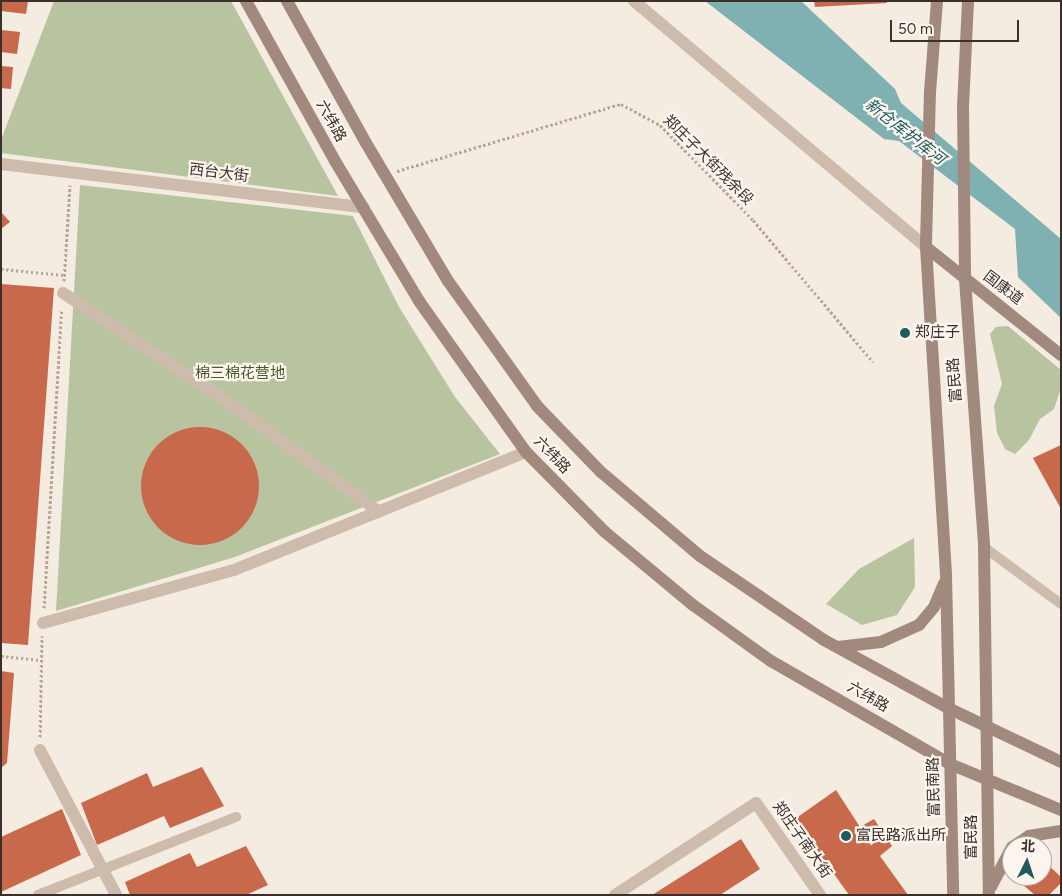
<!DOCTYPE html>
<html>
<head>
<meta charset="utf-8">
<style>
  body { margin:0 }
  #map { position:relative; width:1062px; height:896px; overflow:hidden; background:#f4ebe1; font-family:Figtree,"Noto Sans SC",sans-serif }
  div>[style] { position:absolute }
  .green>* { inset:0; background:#b8c4a0 }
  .water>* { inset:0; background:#7fb0b2 }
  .building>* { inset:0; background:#c8694b }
  .round { border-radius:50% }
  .path>* { height:3px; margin-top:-1.5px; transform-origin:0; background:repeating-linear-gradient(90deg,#b9a596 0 2.5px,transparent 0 5px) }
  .lane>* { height:10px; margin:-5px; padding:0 5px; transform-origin:5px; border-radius:5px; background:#cdbbac }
  .street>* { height:12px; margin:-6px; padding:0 6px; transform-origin:6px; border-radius:6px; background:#cdbbac }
  .secondary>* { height:12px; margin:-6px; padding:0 6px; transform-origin:6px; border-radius:6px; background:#a18a7d }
  .dots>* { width:14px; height:14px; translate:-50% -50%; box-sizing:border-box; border:2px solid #fbf5ee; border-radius:50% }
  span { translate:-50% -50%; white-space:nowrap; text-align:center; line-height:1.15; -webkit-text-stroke:4.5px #fbf5ee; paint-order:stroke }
  .street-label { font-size:15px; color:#3b302b }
  .poi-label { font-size:15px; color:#3b302b }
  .left { translate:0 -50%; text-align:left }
  .park-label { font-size:15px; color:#4a5a2e }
  .water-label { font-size:16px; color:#1f5a5e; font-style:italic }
  .frame { position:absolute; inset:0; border:2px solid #3b302b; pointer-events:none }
  .north { position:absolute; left:1002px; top:836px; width:50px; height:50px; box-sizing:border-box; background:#fbf5ee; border:1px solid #aea6a0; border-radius:50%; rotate:4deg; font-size:14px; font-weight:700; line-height:20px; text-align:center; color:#3b302b }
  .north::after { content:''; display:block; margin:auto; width:18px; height:22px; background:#1f5a5e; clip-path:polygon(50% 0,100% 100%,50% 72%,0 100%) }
  .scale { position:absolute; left:890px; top:20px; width:129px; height:22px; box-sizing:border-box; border:2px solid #3b302b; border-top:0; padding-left:6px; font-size:15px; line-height:18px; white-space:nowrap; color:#3b302b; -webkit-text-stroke:4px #fbf5ee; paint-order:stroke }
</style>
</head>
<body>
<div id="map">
  <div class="green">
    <div style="clip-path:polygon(54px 1px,231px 1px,338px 196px,1px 153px,1px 140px)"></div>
    <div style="clip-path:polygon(80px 185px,353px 216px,399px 307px,455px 397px,500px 454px,235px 557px,56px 611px)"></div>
    <div style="clip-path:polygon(1008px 326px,1061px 370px,1061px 388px,1054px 409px,1040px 419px,1029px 440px,1015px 454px,1005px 449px,997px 433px,994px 406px,1002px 384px,990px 334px,996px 327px)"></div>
    <div style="clip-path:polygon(914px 538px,915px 587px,897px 615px,862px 625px,826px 604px,859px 569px)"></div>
  </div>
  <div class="water">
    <div style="clip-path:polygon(705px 1px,801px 1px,895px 89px,901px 103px,1061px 239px,1061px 318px,1018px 277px,1015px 229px,899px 141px,884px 139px)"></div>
  </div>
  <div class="building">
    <div style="clip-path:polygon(1px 1px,28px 1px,26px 14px,1px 11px)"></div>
    <div style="clip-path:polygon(814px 1px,887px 1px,887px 3px,815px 7px)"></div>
    <div style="clip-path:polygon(1px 30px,20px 32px,17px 54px,1px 52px)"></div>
    <div style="clip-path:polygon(1px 66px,13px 67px,11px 89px,1px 88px)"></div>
    <div style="clip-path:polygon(1px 212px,10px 222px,1px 229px)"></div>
    <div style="clip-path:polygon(1px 284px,54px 288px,28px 645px,1px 643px)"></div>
    <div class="round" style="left:141px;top:427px;width:118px;height:118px"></div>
    <div style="clip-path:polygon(1061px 445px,1061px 509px,1033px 458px)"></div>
    <div style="clip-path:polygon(1px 671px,14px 673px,7px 763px,1px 768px)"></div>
    <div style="clip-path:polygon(202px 767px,224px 806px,170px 828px,164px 816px,97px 845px,81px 803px,147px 773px,153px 787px)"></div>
    <div style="clip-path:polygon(836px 790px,860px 827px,874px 819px,892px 846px,880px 856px,908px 895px,849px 895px,795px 819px)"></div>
    <div style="clip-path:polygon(62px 809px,81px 855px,1px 892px,1px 837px)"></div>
    <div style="clip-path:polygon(741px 839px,760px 869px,720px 895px,652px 895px)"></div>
    <div style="clip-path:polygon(246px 846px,268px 885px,246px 895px,130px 895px,125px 882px,190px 853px,197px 867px)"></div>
    <div style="clip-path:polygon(1045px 862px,1061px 877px,1061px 883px,1049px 895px,1035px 895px,1023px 885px,1031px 876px,1042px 876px)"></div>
  </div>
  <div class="path">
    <div style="left:397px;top:171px;width:234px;rotate:-16.7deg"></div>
    <div style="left:621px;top:104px;width:44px;rotate:28.3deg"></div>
    <div style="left:660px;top:125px;width:133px;rotate:45.6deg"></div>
    <div style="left:753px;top:220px;width:186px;rotate:49.8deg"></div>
    <div style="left:1px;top:269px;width:63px;rotate:5.4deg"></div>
    <div style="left:64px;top:281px;width:96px;rotate:-86.4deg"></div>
    <div style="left:44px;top:608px;width:300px;rotate:-86.6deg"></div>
    <div style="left:1px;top:656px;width:40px;rotate:5.7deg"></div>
    <div style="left:40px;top:737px;width:101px;rotate:-88.9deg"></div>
  </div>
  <div class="lane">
    <div style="left:984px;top:547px;width:96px;rotate:36.5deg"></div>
    <div style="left:38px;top:895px;width:213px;rotate:-21.5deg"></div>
  </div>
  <div class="street">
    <div style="left:634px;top:1px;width:382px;rotate:40.1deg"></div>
    <div style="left:1px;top:164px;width:365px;rotate:6.8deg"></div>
    <div style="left:63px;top:293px;width:194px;rotate:33.4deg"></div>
    <div style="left:225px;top:400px;width:190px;rotate:36deg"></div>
    <div style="left:43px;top:623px;width:198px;rotate:-15.5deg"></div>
    <div style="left:234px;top:570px;width:315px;rotate:-22deg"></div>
    <div style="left:40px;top:750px;width:164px;rotate:62.3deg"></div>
    <div style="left:615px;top:895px;width:168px;rotate:-33.1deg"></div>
    <div style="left:756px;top:803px;width:112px;rotate:55.2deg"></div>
  </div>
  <div class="secondary">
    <div style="left:246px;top:1px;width:183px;rotate:60.9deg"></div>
    <div style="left:335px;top:161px;width:163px;rotate:59deg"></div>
    <div style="left:419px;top:301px;width:185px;rotate:54.7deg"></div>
    <div style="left:526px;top:452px;width:112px;rotate:45.4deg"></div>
    <div style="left:605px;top:532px;width:114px;rotate:39.7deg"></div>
    <div style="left:693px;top:605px;width:96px;rotate:35.7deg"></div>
    <div style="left:771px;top:661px;width:207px;rotate:29.9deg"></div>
    <div style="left:950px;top:764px;width:120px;rotate:22.5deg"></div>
    <div style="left:287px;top:1px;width:162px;rotate:60.9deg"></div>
    <div style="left:366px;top:143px;width:161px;rotate:59.3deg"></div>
    <div style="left:448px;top:281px;width:153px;rotate:54.5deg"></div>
    <div style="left:537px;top:406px;width:92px;rotate:45.9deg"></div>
    <div style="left:601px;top:472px;width:130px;rotate:40.3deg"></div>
    <div style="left:700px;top:556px;width:150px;rotate:34.1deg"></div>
    <div style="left:824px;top:640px;width:141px;rotate:28.7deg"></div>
    <div style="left:948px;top:708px;width:125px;rotate:25.5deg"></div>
    <div style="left:937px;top:1px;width:90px;rotate:94.4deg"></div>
    <div style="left:930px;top:91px;width:156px;rotate:91.5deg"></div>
    <div style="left:926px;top:247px;width:330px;rotate:86.5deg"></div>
    <div style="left:946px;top:576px;width:319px;rotate:88.7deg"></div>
    <div style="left:968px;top:1px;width:107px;rotate:92.7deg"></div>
    <div style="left:963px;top:108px;width:171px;rotate:89.3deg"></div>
    <div style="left:965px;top:279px;width:269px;rotate:85.9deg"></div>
    <div style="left:984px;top:547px;width:348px;rotate:89.2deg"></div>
    <div style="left:926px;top:247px;width:173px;rotate:38.7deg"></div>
    <div style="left:838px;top:647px;width:43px;rotate:-6.6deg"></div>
    <div style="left:881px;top:642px;width:42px;rotate:-24.1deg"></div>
    <div style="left:919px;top:625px;width:23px;rotate:-50deg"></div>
    <div style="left:934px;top:607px;width:26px;rotate:-67deg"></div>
    <div style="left:1014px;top:846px;width:18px;rotate:-34deg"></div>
    <div style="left:1029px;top:836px;width:32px;rotate:-9deg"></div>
    <div style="left:991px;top:887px;width:45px;rotate:-62.3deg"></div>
  </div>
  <div class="dots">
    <div style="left:905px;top:333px;background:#1f5a5e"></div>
    <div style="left:846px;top:836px;background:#1f5a5e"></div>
  </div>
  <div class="street-label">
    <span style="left:331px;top:121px;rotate:61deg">六纬路</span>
    <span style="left:708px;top:160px;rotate:45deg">郑庄子大街残余段</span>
    <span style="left:219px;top:173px;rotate:7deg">西台大街</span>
    <span style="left:1003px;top:288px;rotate:37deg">国康道</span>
    <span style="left:955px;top:380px;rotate:-94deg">富民路</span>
    <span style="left:552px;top:455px;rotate:46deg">六纬路</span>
    <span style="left:868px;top:697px;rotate:30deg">六纬路</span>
    <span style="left:934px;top:787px;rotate:-91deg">富民南路</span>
    <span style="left:972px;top:837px;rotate:-90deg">富民路</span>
    <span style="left:802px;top:840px;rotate:55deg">郑庄子南大街</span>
  </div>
  <div class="poi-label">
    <span class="left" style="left:915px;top:333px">郑庄子</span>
    <span class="left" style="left:856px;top:836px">富民路派出所</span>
  </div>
  <div class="park-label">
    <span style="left:240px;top:374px">棉三棉花营地</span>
  </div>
  <div class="water-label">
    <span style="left:905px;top:132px;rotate:38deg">新仓库护库河</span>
  </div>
  <div class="frame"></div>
  <div class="north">北</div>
  <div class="scale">50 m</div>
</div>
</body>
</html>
